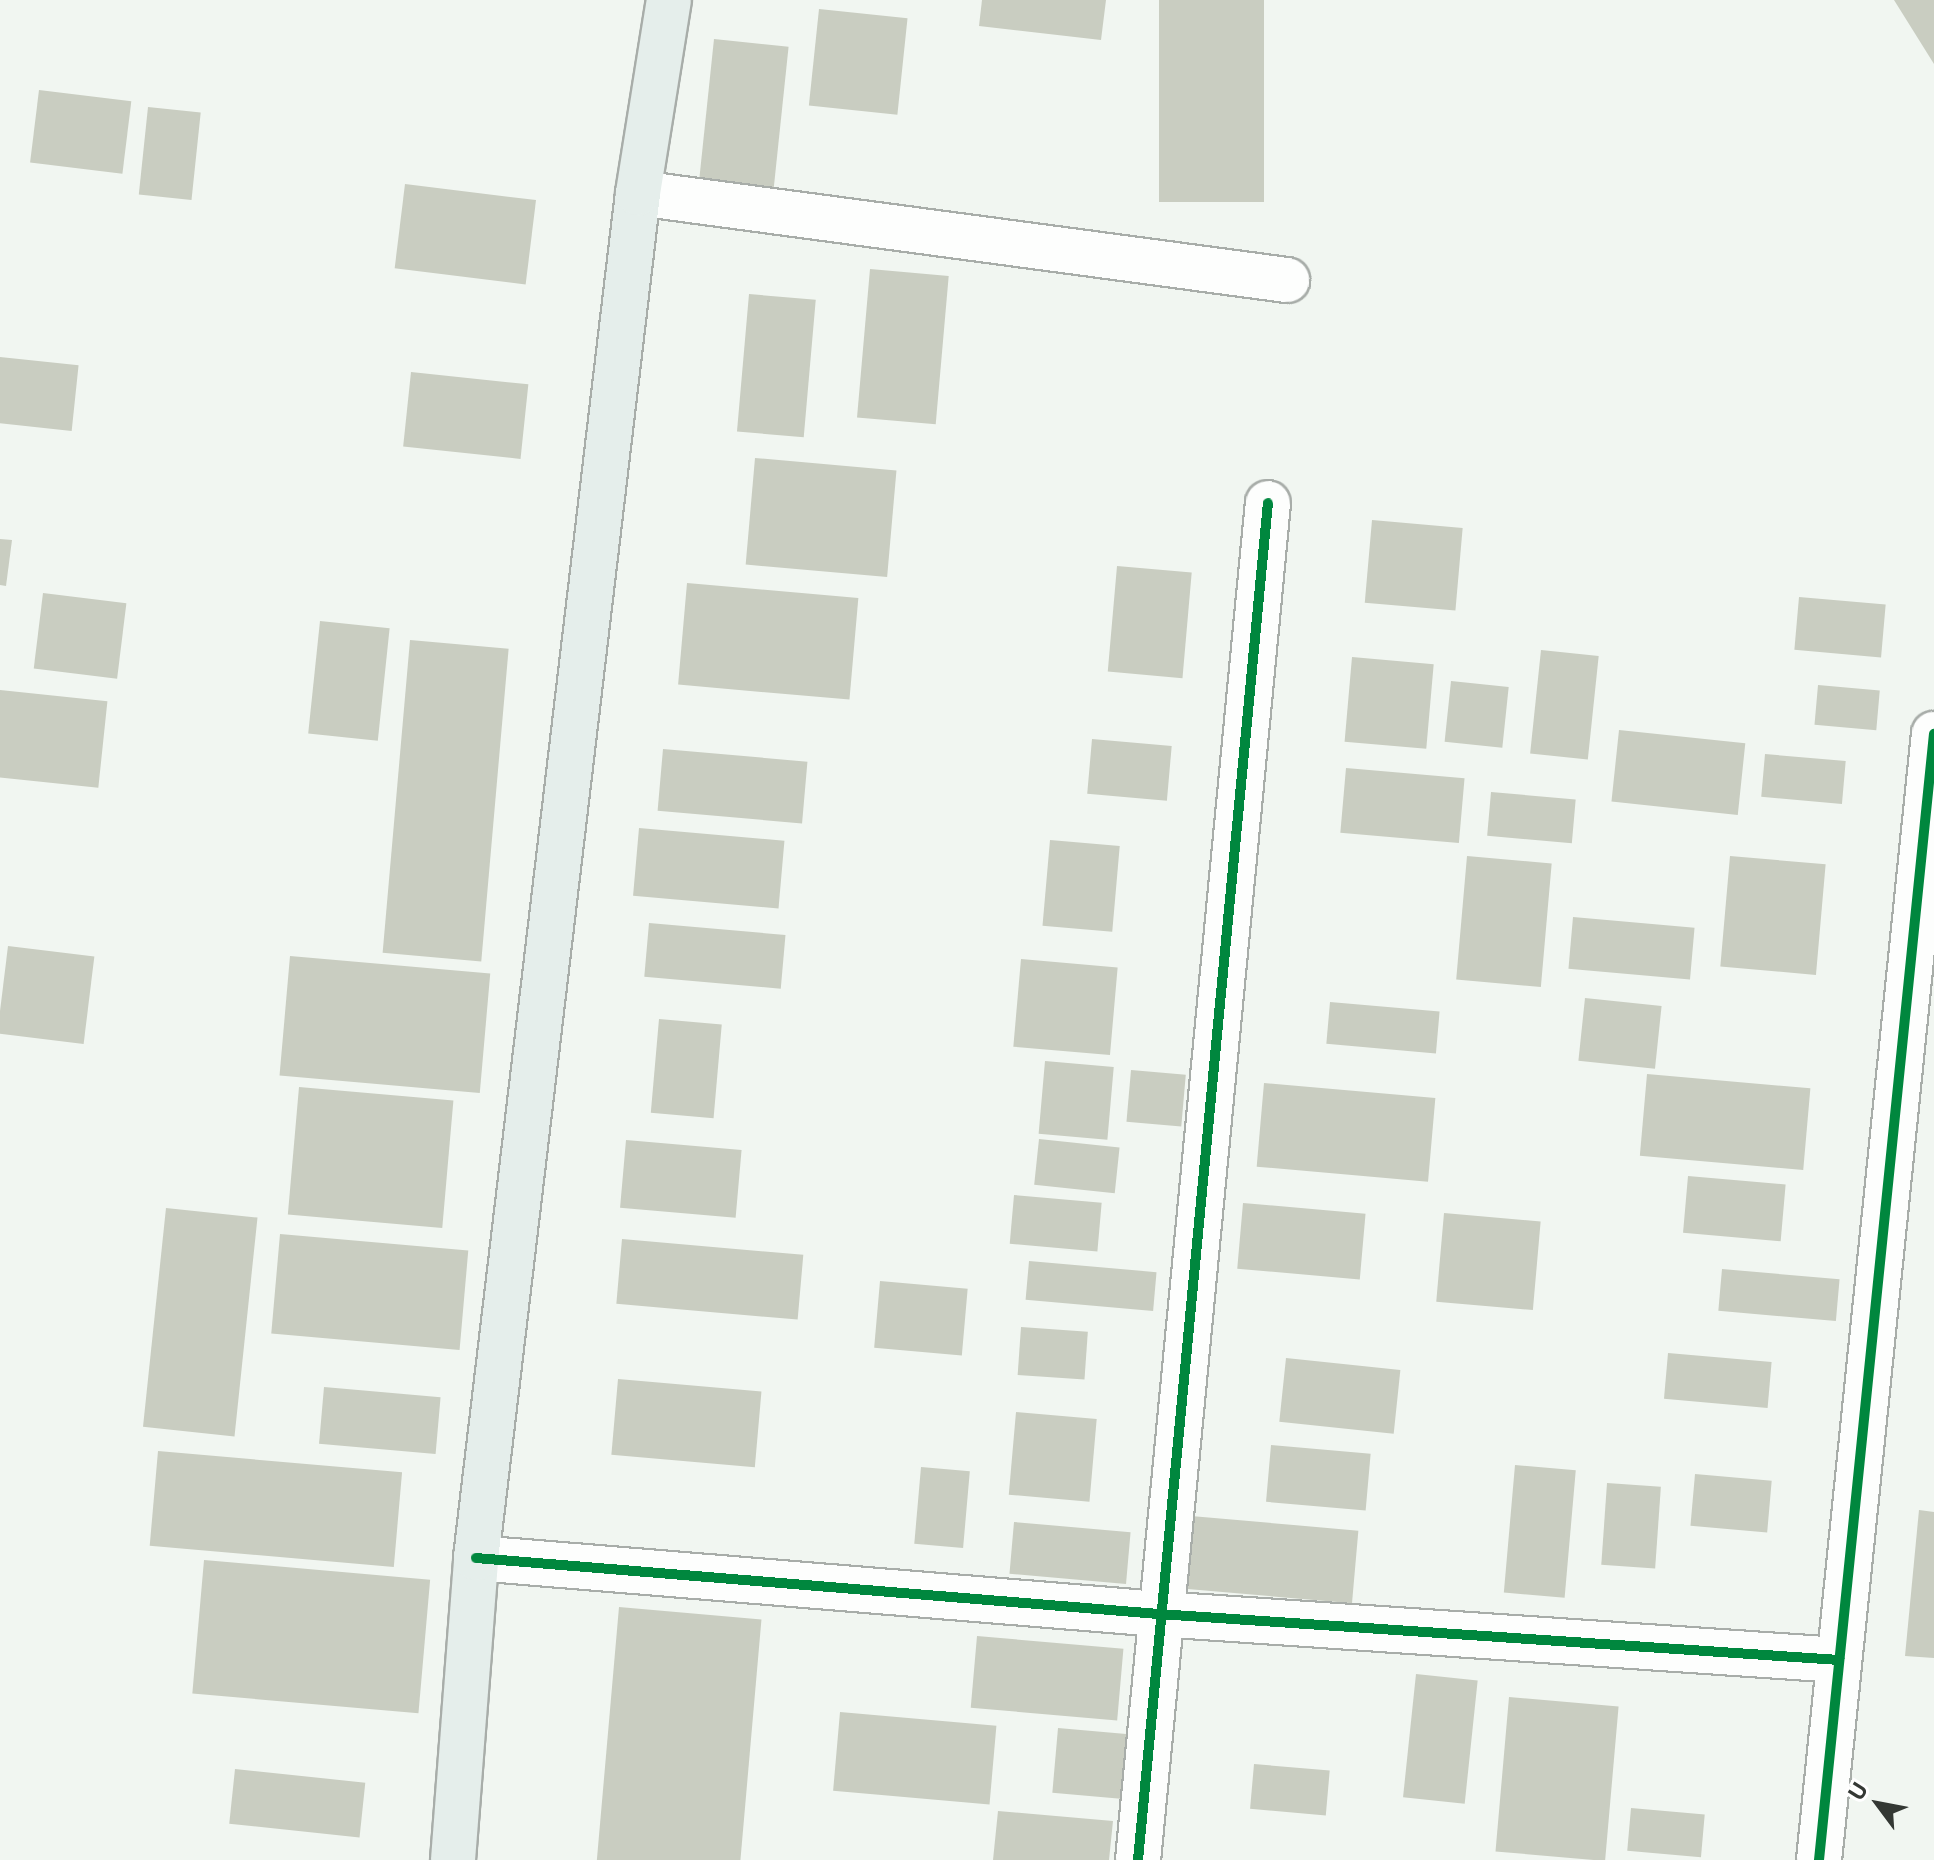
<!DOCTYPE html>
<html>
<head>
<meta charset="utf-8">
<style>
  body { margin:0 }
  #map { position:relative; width:1934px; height:1860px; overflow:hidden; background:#f1f6f1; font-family:"Public Sans",sans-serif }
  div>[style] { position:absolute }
  .building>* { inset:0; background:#c9cdc1; transform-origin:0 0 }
  .roads { filter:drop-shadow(2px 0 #a8ada9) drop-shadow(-2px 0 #a8ada9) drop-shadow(0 2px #a8ada9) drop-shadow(0 -2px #a8ada9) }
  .minor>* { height:44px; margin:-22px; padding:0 22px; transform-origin:22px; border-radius:22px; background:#fdfefd }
  .major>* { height:44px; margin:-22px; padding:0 22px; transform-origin:22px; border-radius:22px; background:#e5eeeb }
  .cycleway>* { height:10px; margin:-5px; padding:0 5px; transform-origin:5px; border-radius:5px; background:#00873e }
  span { translate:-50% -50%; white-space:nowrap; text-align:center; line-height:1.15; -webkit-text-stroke:6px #fff; paint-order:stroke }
  .north { position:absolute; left:1838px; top:1764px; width:80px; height:80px; -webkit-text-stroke:6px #fff; paint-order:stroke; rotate:302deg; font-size:22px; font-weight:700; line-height:32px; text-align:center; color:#343834 }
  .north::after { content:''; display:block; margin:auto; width:28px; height:36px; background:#343834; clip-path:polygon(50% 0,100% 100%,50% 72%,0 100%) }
</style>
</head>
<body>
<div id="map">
  <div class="building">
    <div style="clip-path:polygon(982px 0,1106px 0,1101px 40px,979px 26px)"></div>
    <div style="left:1159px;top:0;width:105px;height:202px"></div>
    <div style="clip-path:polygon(1894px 0,1934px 0,1934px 64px)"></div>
    <div style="left:819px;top:9px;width:89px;height:97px;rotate:6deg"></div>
    <div style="left:714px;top:39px;width:75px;height:144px;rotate:6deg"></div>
    <div style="left:39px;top:90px;width:93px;height:73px;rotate:7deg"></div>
    <div style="left:148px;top:107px;width:53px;height:88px;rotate:6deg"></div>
    <div style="left:405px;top:184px;width:132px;height:85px;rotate:7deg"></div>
    <div style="left:870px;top:269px;width:79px;height:149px;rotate:5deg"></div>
    <div style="left:749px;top:294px;width:67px;height:138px;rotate:5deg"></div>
    <div style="left:0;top:357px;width:79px;height:66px;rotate:6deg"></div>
    <div style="left:411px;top:372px;width:118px;height:75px;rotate:6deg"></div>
    <div style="left:755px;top:458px;width:142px;height:107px;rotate:5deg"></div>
    <div style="left:1372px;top:520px;width:91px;height:83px;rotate:5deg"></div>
    <div style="clip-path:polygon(0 539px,12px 540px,6px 586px,0 585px)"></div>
    <div style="left:1117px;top:566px;width:75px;height:106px;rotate:5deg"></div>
    <div style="left:687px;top:583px;width:172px;height:102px;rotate:5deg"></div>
    <div style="left:43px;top:593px;width:84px;height:76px;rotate:7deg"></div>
    <div style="left:1799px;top:597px;width:87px;height:53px;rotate:5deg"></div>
    <div style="left:320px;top:621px;width:70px;height:113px;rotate:6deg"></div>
    <div style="left:410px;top:640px;width:99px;height:314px;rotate:5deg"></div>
    <div style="left:1541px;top:650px;width:58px;height:104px;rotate:6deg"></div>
    <div style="left:1352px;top:657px;width:82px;height:85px;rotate:5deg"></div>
    <div style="left:1451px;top:681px;width:58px;height:61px;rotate:6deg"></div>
    <div style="left:1818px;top:685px;width:62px;height:40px;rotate:5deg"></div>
    <div style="left:0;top:690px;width:108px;height:87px;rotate:6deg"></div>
    <div style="left:1619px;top:730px;width:127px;height:72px;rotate:6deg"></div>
    <div style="left:1092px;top:739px;width:80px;height:55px;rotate:5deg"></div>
    <div style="left:663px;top:749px;width:145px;height:62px;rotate:5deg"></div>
    <div style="left:1765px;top:754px;width:81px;height:43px;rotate:5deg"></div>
    <div style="left:1346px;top:768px;width:119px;height:65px;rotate:5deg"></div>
    <div style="left:1491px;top:792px;width:85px;height:44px;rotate:5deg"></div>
    <div style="left:639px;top:828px;width:146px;height:68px;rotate:5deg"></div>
    <div style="left:1050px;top:840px;width:70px;height:86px;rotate:5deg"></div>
    <div style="left:1467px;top:856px;width:85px;height:124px;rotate:5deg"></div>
    <div style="left:1730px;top:856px;width:96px;height:111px;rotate:5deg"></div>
    <div style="left:1573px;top:917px;width:122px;height:52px;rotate:5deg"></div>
    <div style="left:649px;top:923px;width:137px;height:54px;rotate:5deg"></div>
    <div style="left:8px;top:946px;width:87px;height:88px;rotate:7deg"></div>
    <div style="left:290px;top:956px;width:201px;height:120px;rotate:5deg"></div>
    <div style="left:1021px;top:959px;width:97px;height:88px;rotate:5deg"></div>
    <div style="left:1585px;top:998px;width:77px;height:63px;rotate:6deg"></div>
    <div style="left:1330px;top:1002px;width:110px;height:42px;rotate:5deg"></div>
    <div style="left:659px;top:1019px;width:63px;height:94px;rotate:5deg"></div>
    <div style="left:1045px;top:1061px;width:69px;height:73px;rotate:5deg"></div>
    <div style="left:1131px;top:1070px;width:55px;height:52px;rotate:5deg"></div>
    <div style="left:1647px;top:1074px;width:164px;height:82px;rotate:5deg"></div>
    <div style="left:1264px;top:1083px;width:172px;height:84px;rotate:5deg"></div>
    <div style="left:299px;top:1087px;width:155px;height:128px;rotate:5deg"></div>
    <div style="left:1039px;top:1139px;width:81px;height:46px;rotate:6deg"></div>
    <div style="left:626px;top:1140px;width:116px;height:68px;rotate:5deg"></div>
    <div style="left:1688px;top:1176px;width:98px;height:57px;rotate:5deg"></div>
    <div style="left:1014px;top:1195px;width:88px;height:49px;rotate:5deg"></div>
    <div style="left:1243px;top:1203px;width:123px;height:66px;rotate:5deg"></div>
    <div style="left:166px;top:1208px;width:92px;height:220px;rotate:6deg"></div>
    <div style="left:1444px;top:1213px;width:97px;height:89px;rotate:5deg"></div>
    <div style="left:280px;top:1234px;width:189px;height:100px;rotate:5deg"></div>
    <div style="left:622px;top:1239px;width:182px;height:65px;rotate:5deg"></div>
    <div style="left:1029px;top:1261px;width:128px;height:39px;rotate:5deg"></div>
    <div style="left:1722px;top:1269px;width:118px;height:42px;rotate:5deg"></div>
    <div style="left:880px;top:1281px;width:88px;height:67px;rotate:5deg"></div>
    <div style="left:1021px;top:1327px;width:67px;height:48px;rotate:4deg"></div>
    <div style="left:1668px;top:1353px;width:104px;height:46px;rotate:5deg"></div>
    <div style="left:1286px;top:1358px;width:115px;height:64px;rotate:6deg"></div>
    <div style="left:618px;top:1379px;width:144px;height:76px;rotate:5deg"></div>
    <div style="left:324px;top:1387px;width:117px;height:57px;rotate:5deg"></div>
    <div style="left:1016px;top:1412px;width:81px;height:83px;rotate:5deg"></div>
    <div style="left:1271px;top:1445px;width:100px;height:57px;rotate:5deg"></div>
    <div style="left:158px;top:1451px;width:245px;height:95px;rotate:5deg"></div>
    <div style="left:1515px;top:1465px;width:61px;height:128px;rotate:5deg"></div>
    <div style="left:921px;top:1467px;width:49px;height:77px;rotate:5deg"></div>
    <div style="left:1695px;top:1474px;width:77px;height:52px;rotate:5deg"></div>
    <div style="left:1607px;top:1483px;width:54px;height:82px;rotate:4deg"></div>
    <div style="clip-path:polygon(1919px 1510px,1934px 1512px,1934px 1658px,1905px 1656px)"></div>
    <div style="left:1191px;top:1516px;width:168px;height:73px;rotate:5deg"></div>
    <div style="left:1014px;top:1522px;width:117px;height:52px;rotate:5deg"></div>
    <div style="left:204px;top:1560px;width:227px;height:134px;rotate:5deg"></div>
    <div style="left:619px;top:1607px;width:143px;height:254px;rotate:5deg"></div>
    <div style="left:977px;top:1636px;width:147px;height:72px;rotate:5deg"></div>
    <div style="left:1416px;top:1674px;width:62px;height:124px;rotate:6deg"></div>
    <div style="left:1509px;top:1697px;width:110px;height:155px;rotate:5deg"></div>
    <div style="left:840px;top:1712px;width:157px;height:79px;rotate:5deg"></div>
    <div style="left:1058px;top:1728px;width:77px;height:65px;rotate:5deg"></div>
    <div style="left:1254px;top:1764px;width:76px;height:45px;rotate:5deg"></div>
    <div style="left:235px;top:1769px;width:131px;height:55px;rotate:6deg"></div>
    <div style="left:1631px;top:1808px;width:74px;height:43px;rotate:5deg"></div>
    <div style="clip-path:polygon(998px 1811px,1113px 1821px,1109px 1860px,993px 1860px)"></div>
  </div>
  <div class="roads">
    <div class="minor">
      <div style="left:638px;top:193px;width:655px;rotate:7.64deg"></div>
      <div style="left:476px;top:1558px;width:685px;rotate:4.69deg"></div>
      <div style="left:1159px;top:1614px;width:682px;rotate:3.87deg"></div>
      <div style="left:1138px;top:1860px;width:1363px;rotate:-84.53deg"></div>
      <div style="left:1819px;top:1860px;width:1132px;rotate:-84.17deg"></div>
    </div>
    <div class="major">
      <div style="left:453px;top:1860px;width:303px;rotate:-85.6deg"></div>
      <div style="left:476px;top:1558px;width:1375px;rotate:-83.23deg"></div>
      <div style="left:638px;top:193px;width:195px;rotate:-80.9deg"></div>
    </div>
  </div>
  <div class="cycleway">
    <div style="left:476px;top:1558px;width:685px;rotate:4.69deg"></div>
    <div style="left:1159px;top:1614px;width:682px;rotate:3.87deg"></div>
    <div style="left:1138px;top:1860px;width:1363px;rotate:-84.53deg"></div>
    <div style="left:1819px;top:1860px;width:1132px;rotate:-84.17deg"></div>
  </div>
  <div class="north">U</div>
</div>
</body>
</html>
